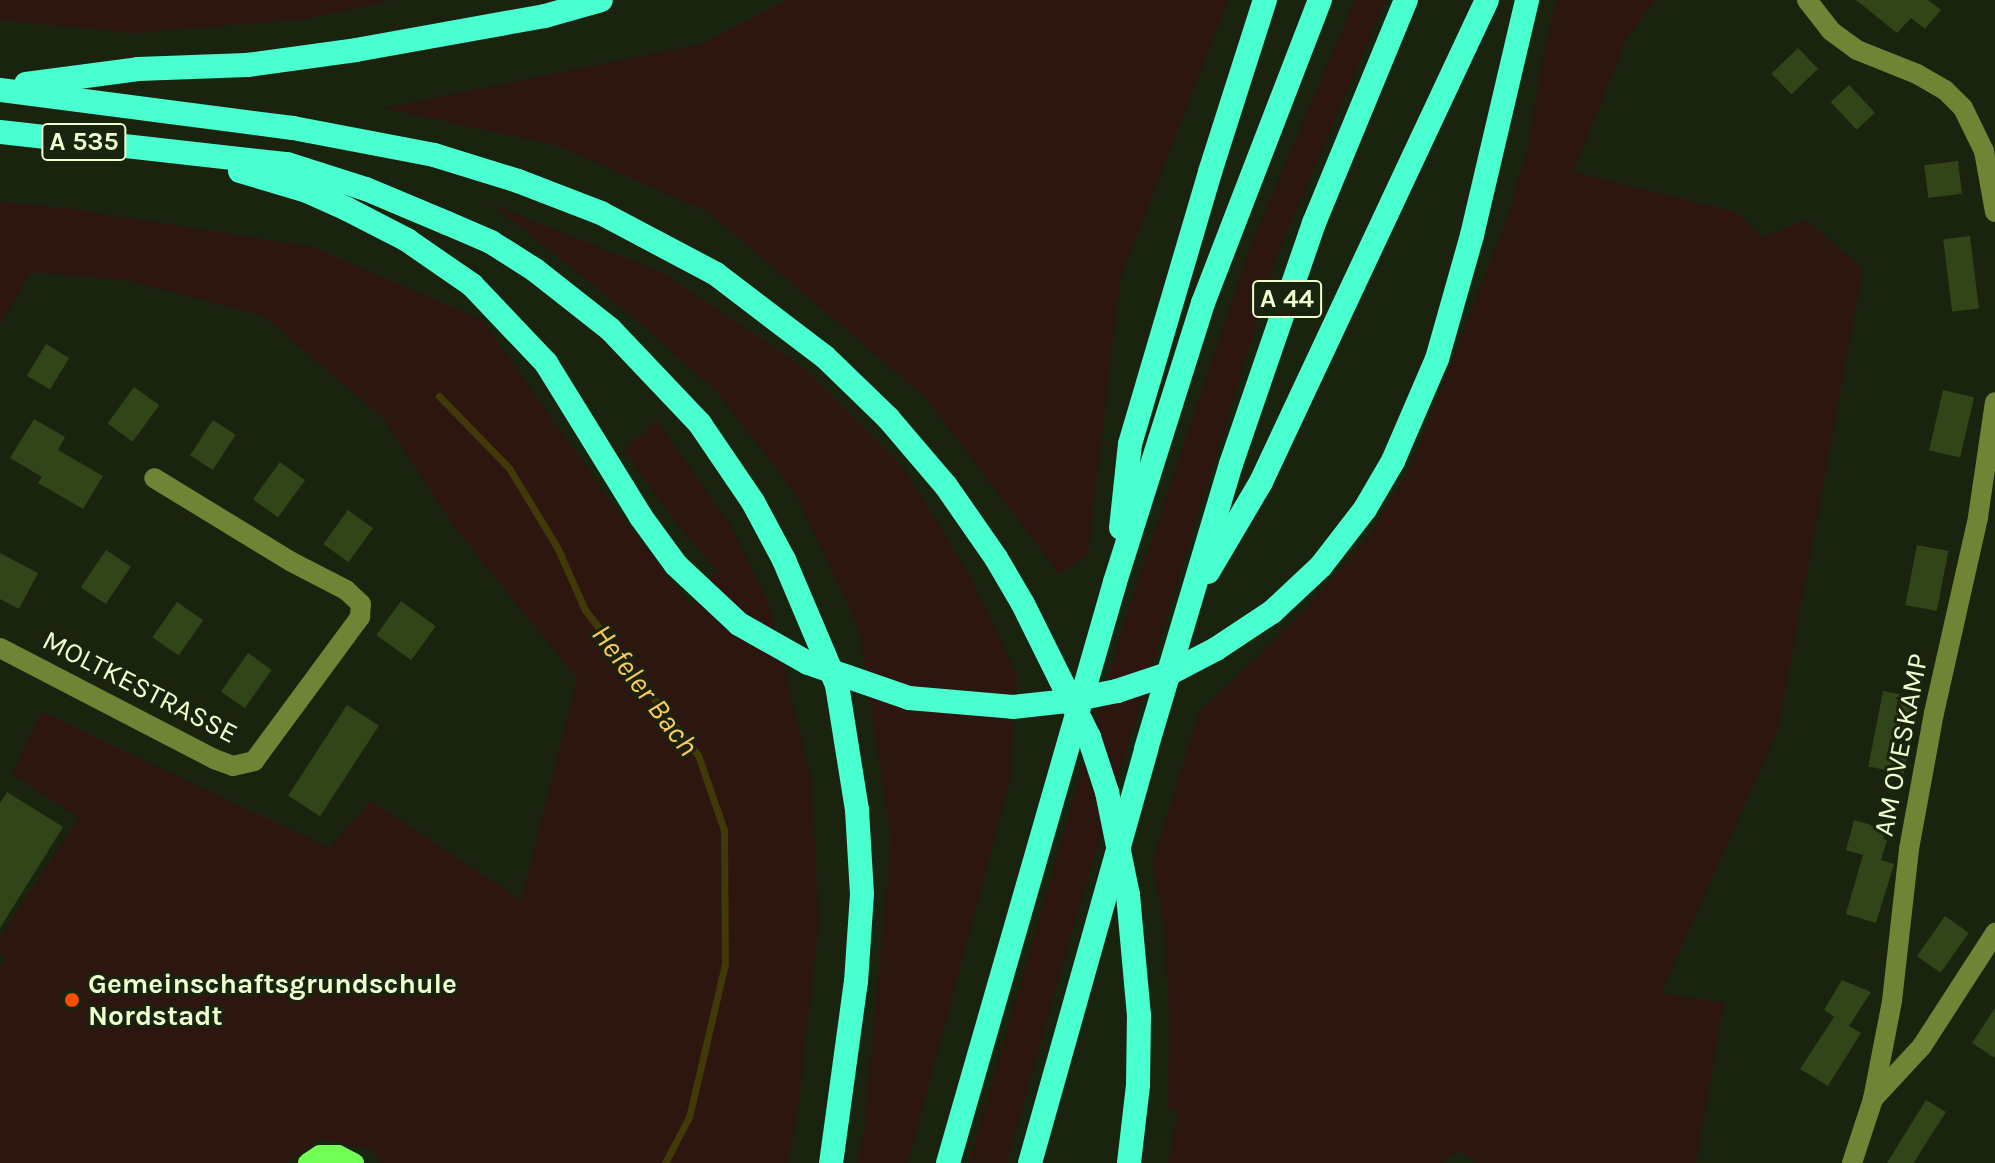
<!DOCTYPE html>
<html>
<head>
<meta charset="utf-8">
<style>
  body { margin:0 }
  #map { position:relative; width:1995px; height:1163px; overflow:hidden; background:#1a230d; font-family:Karla,sans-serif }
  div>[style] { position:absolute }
  .green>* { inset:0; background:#2d1510 }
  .stream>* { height:7px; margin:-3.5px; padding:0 3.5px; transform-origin:3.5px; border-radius:3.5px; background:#413907 }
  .building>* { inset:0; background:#324518; transform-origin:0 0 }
  .minor>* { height:20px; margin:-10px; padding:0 10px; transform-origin:10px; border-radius:10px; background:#708436 }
  .major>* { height:20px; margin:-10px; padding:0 10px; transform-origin:10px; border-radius:10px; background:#71ff56 }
  .highway>* { height:24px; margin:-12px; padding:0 12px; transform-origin:12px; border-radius:12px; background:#4affcf }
  .highway-bridge>* { height:24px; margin:-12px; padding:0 12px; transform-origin:12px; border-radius:12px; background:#4affcf }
  .dots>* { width:22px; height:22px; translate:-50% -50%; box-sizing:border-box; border:4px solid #1a230d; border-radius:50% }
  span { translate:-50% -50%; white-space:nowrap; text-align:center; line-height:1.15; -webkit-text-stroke:6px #1a230d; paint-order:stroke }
  .shield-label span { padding:2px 6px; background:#1a230d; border:2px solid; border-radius:6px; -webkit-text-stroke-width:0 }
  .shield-label { font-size:26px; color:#efffcf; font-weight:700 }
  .street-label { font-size:28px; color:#efffcf }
  .poi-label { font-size:28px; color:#efffcf; font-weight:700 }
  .left { translate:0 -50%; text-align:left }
  .water-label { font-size:30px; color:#ffca5d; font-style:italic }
</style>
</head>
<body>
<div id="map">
  <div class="green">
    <div style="clip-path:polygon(0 0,390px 0,305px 19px,135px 33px,0 20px)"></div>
    <div style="clip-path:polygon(787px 0,1228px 0,1120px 280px,1088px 554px,1059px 574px,926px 398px,708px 212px,556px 145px,384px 108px,701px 44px)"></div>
    <div style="clip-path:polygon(1355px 0,1386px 0,1277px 256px,1083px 895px,1007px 1163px,969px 1163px,1125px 619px,1252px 242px)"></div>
    <div style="clip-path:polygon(1557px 0,1655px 0,1627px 38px,1573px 172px,1736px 212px,1763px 237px,1806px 220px,1863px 269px,1778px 730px,1661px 993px,1724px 1003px,1696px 1163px,1476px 1163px,1460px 1151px,1442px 1163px,1168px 1163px,1178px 1113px,1168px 1108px,1169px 1016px,1164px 924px,1152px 864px,1199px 713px,1302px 613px,1371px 533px,1410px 468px,1507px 219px,1528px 146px,1545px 45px)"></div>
    <div style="clip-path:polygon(0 202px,66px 208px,312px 247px,482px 320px,601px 488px,691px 606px,716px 570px,674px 520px,624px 450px,657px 421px,730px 524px,768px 602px,811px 778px,819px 924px,797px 1115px,788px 1163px,381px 1163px,373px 1150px,321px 1139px,287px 1163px,0 1163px,0 967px,6px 958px,0 954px,0 937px,79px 818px,12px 774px,42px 712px,329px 848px,371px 801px,521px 900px,577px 678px,455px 528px,383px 418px,262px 315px,126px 280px,31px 272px,0 325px)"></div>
    <div style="clip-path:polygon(493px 205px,663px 273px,804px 368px,903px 467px,968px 572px,1017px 675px,1010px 781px,908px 1163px,857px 1163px,864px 1131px,891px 840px,859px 629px,796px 494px,716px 391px,634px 318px)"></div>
  </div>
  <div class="stream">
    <div style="left:439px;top:396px;width:100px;rotate:45.8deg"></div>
    <div style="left:509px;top:468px;width:92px;rotate:58.7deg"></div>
    <div style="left:557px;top:547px;width:69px;rotate:66deg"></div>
    <div style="left:585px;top:610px;width:184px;rotate:52.1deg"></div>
    <div style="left:698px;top:755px;width:79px;rotate:70.9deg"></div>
    <div style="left:724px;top:830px;width:134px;rotate:89.6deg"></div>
    <div style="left:725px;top:964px;width:157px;rotate:103.2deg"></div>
    <div style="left:689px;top:1117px;width:52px;rotate:117.6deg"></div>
  </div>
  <div class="building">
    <div style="clip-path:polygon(1856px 0,1928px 0,1941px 10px,1925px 29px,1911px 18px,1897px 33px)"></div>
    <div style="left:1798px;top:48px;width:29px;height:37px;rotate:46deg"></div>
    <div style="left:1849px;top:85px;width:38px;height:25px;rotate:47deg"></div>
    <div style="left:1958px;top:161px;width:33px;height:34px;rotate:83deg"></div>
    <div style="left:1970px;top:236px;width:73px;height:27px;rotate:83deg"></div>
    <div style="left:46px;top:344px;width:27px;height:37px;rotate:31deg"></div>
    <div style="left:134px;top:387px;width:31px;height:45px;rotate:36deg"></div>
    <div style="left:1943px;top:390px;width:32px;height:62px;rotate:13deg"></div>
    <div style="clip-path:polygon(34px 419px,65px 437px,58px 450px,103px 476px,83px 509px,38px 483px,42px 477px,10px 458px)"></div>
    <div style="left:213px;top:420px;width:27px;height:42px;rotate:33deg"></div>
    <div style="left:280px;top:462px;width:31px;height:46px;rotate:36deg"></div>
    <div style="left:348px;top:510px;width:31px;height:42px;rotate:36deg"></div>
    <div style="left:1917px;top:545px;width:32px;height:61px;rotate:11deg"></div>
    <div style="left:106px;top:550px;width:30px;height:45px;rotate:34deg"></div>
    <div style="clip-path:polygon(0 553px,38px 573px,19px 609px,0 599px)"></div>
    <div style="left:401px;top:601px;width:43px;height:42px;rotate:36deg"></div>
    <div style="left:177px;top:602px;width:32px;height:43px;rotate:35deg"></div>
    <div style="left:248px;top:653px;width:29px;height:47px;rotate:35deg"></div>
    <div style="left:1883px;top:691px;width:36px;height:77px;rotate:11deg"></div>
    <div style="left:347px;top:705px;width:38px;height:108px;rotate:33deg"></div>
    <div style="clip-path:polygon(7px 792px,63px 827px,0 928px,0 803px)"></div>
    <div style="clip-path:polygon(1854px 820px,1886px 829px,1883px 839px,1887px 840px,1881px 860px,1894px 864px,1876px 923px,1846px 914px,1863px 855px,1846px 850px)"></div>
    <div style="left:1945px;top:916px;width:29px;height:49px;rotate:35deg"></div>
    <div style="clip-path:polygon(1842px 980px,1871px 992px,1849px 1026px,1861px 1033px,1828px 1086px,1800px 1069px,1834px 1017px,1839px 1020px,1824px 1010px)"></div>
    <div style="clip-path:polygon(1995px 1008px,1995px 1058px,1972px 1043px)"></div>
    <div style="clip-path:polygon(1926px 1100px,1946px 1112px,1921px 1151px,1914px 1163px,1887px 1163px)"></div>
  </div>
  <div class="minor">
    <div style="left:1807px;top:0;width:39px;rotate:52deg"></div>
    <div style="left:1831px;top:31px;width:32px;rotate:36deg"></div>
    <div style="left:1857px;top:50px;width:65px;rotate:21.8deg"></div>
    <div style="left:1917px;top:74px;width:32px;rotate:30deg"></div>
    <div style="left:1945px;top:90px;width:25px;rotate:45deg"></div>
    <div style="left:1963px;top:108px;width:48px;rotate:64deg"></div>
    <div style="left:1984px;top:151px;width:62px;rotate:79.8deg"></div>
    <div style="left:0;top:648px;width:241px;rotate:27.4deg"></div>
    <div style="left:214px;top:759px;width:20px;rotate:20deg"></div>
    <div style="left:233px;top:766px;width:22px;rotate:-13deg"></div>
    <div style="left:254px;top:761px;width:179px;rotate:-53.6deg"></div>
    <div style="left:360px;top:617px;width:13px;rotate:-86deg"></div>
    <div style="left:361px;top:604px;width:21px;rotate:-137deg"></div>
    <div style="left:346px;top:590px;width:63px;rotate:-152.6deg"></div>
    <div style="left:290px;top:561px;width:159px;rotate:-148.6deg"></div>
    <div style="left:1873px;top:1099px;width:100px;rotate:-79deg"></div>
    <div style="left:1892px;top:1001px;width:153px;rotate:-83.6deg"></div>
    <div style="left:1909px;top:849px;width:138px;rotate:-79.6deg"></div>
    <div style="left:1934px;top:713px;width:201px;rotate:-77.3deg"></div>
    <div style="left:1978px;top:517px;width:116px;rotate:-81.6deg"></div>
    <div style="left:1852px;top:1163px;width:67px;rotate:-71.8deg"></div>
    <div style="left:1873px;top:1099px;width:72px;rotate:-47.2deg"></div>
    <div style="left:1922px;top:1046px;width:135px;rotate:-57.1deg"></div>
  </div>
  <div class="major">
    <div style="left:308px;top:1163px;width:14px;rotate:-34deg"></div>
    <div style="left:320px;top:1155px;width:18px"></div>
    <div style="left:338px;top:1155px;width:18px;rotate:27deg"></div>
  </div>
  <div class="highway">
    <div style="left:26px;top:84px;width:113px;rotate:-7.6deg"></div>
    <div style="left:138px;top:69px;width:109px;rotate:-2.1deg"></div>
    <div style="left:247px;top:65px;width:110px;rotate:-7.8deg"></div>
    <div style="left:356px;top:50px;width:192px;rotate:-10.2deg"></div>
    <div style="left:545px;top:16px;width:58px;rotate:-15.9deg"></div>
    <div style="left:0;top:90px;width:295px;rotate:7.4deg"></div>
    <div style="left:293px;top:128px;width:144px;rotate:10.8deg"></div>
    <div style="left:434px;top:155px;width:88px;rotate:17.2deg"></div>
    <div style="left:518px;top:181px;width:89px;rotate:21.1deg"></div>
    <div style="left:601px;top:213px;width:130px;rotate:27.9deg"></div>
    <div style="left:716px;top:274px;width:137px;rotate:37.3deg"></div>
    <div style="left:825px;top:357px;width:88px;rotate:44.1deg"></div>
    <div style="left:888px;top:418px;width:89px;rotate:49.5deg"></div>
    <div style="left:946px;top:486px;width:88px;rotate:55.2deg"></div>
    <div style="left:0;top:132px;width:289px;rotate:6.4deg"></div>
    <div style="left:287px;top:164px;width:83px;rotate:17.6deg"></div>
    <div style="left:366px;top:189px;width:88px;rotate:22.8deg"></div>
    <div style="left:447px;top:223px;width:48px;rotate:23.4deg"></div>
    <div style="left:491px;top:242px;width:52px;rotate:32.5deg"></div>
    <div style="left:535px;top:270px;width:95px;rotate:38.2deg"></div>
    <div style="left:610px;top:329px;width:131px;rotate:46.5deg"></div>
    <div style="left:700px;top:424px;width:94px;rotate:55.8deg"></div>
    <div style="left:753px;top:502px;width:66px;rotate:61.9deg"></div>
    <div style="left:784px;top:560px;width:136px;rotate:67deg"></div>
    <div style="left:837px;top:685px;width:127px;rotate:80.9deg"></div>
    <div style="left:857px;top:810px;width:84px;rotate:86.6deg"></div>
    <div style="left:862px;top:894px;width:87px;rotate:93.9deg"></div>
    <div style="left:856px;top:981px;width:184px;rotate:97.8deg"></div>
    <div style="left:240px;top:171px;width:70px;rotate:16.6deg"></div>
    <div style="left:307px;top:191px;width:44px;rotate:24.2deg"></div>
    <div style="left:347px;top:209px;width:68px;rotate:27.3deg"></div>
    <div style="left:407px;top:240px;width:79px;rotate:34.7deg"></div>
    <div style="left:472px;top:285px;width:108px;rotate:46.5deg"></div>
    <div style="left:546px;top:363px;width:181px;rotate:58.3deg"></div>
    <div style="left:641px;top:517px;width:59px;rotate:53.9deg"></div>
    <div style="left:1365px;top:509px;width:56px;rotate:-59.7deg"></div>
    <div style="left:1393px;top:461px;width:111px;rotate:-66.7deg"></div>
    <div style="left:1437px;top:359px;width:129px;rotate:-74.2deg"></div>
    <div style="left:1472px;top:235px;width:241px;rotate:-76.8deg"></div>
    <div style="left:1121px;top:528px;width:84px;rotate:-83.9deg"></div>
    <div style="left:1130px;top:444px;width:284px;rotate:-73.6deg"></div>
    <div style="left:1210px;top:172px;width:181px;rotate:-72.3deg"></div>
    <div style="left:1208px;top:572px;width:104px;rotate:-59.5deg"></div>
    <div style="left:1261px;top:482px;width:532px;rotate:-64.88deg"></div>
    <div style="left:948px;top:1163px;width:605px;rotate:-73.96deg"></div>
    <div style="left:1115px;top:582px;width:293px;rotate:-72.5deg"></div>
    <div style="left:1203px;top:303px;width:325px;rotate:-68.9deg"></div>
    <div style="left:1030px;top:1163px;width:430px;rotate:-74.3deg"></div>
    <div style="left:1146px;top:749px;width:297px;rotate:-73.4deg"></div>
    <div style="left:1231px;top:464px;width:255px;rotate:-71deg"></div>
    <div style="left:1314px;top:223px;width:241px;rotate:-67.6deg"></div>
    <div style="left:1129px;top:1163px;width:79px;rotate:-83.4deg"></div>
    <div style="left:1138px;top:1085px;width:70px;rotate:-89.2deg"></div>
  </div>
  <div class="highway-bridge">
    <div style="left:996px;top:558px;width:53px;rotate:59.6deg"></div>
    <div style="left:1023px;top:604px;width:148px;rotate:63.6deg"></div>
    <div style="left:1089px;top:737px;width:58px;rotate:71.9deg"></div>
    <div style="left:1107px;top:792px;width:105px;rotate:78.5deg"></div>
    <div style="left:1128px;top:895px;width:121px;rotate:84.8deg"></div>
    <div style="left:676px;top:565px;width:86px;rotate:43.1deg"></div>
    <div style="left:739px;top:624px;width:79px;rotate:29.5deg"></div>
    <div style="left:808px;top:663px;width:107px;rotate:19.1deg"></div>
    <div style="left:909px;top:698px;width:104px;rotate:4.9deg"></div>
    <div style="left:1013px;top:707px;width:54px;rotate:-6.3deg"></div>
    <div style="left:1067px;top:701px;width:51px;rotate:-11.3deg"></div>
    <div style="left:1117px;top:691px;width:54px;rotate:-18.4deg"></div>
    <div style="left:1168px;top:674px;width:54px;rotate:-27.5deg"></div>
    <div style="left:1216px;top:649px;width:67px;rotate:-33.5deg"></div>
    <div style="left:1272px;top:612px;width:67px;rotate:-43.2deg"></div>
    <div style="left:1321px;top:566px;width:72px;rotate:-52.3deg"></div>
  </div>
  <div class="dots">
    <div style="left:72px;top:1000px;background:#fa4e00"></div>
  </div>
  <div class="shield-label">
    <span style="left:84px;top:142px">A 535</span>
    <span style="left:1287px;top:299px">A 44</span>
  </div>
  <div class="street-label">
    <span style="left:140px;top:687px;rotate:27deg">MOLTKESTRASSE</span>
    <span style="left:1901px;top:745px;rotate:-79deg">AM OVESKAMP</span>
  </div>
  <div class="poi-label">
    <span class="left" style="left:88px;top:1000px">Gemeinschaftsgrundschule<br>Nordstadt</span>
  </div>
  <div class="water-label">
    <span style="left:645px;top:690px;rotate:53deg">Hefeler Bach</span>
  </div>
</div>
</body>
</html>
